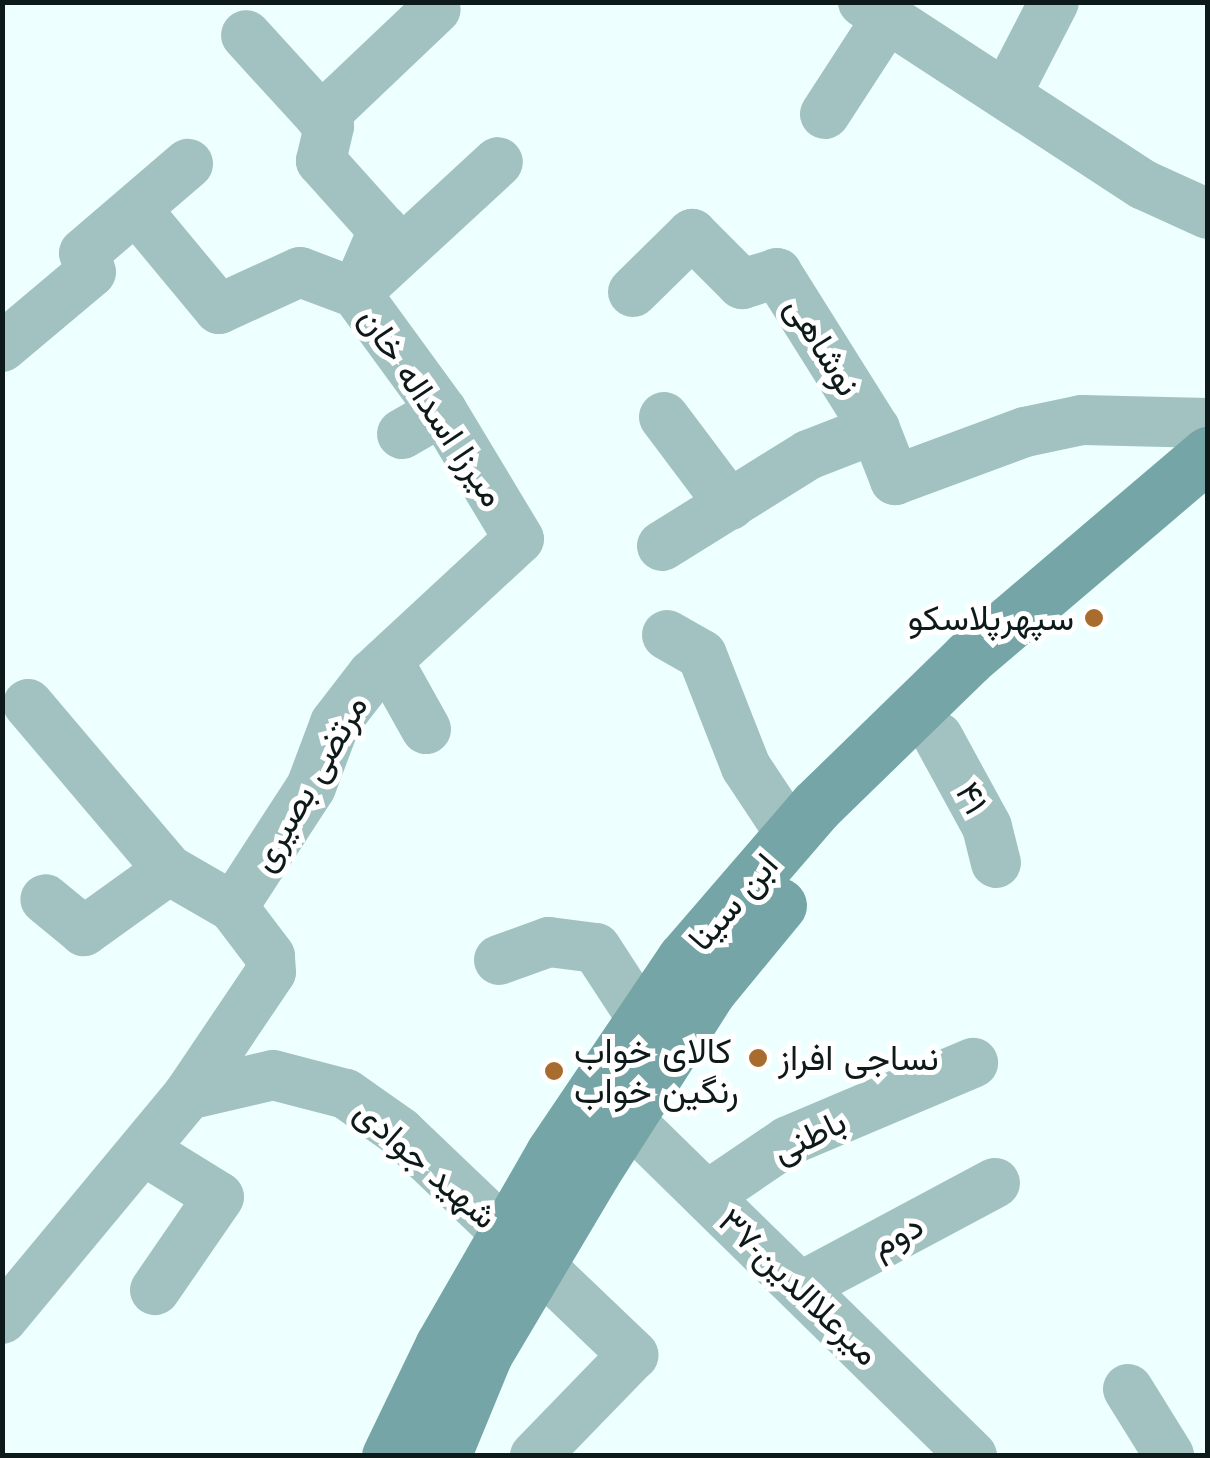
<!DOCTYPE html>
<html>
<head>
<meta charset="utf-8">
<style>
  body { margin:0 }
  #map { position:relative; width:1210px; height:1458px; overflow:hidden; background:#edffff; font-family:Jost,Vazirmatn,sans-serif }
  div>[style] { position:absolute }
  .minor>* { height:50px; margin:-25px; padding:0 25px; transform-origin:25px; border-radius:25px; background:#a2c2c2 }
  .secondary>* { height:55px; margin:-27.5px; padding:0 27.5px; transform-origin:27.5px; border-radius:27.5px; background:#75a5a6 }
  .dots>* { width:28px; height:28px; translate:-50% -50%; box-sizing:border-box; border:5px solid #fff; border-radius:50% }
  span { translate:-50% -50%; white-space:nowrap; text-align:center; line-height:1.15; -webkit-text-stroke:10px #fff; paint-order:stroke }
  .street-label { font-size:35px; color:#0e1919 }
  .poi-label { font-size:35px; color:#0e1919 }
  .right { translate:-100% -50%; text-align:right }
  .left { translate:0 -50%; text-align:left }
  .frame { position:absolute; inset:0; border:5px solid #0e1919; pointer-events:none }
</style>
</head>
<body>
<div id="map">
  <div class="minor">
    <div style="left:863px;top:2px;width:335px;rotate:33.1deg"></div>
    <div style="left:1144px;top:185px;width:70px;rotate:24.4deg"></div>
    <div style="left:1007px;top:93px;width:102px;rotate:-62.7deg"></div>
    <div style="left:825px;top:114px;width:116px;rotate:-57deg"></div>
    <div style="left:321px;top:118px;width:158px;rotate:-43.5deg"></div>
    <div style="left:136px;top:209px;width:130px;rotate:50.3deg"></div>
    <div style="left:219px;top:309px;width:89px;rotate:-24.6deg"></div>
    <div style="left:300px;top:272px;width:60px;rotate:20.6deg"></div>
    <div style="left:356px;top:293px;width:193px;rotate:-42.7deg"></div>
    <div style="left:633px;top:292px;width:83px;rotate:-44.5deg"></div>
    <div style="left:692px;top:234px;width:71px;rotate:45deg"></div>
    <div style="left:742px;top:284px;width:37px;rotate:-17deg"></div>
    <div style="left:777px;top:273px;width:184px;rotate:57.9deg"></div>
    <div style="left:875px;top:429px;width:55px;rotate:68.6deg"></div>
    <div style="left:895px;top:480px;width:139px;rotate:-20.3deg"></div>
    <div style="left:1025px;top:432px;width:58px;rotate:-11.9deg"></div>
    <div style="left:1082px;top:420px;width:126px;rotate:1.4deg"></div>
    <div style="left:2px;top:347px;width:116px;rotate:-40.1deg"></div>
    <div style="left:91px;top:272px;width:20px;rotate:-110deg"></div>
    <div style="left:84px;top:253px;width:137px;rotate:-40.6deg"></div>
    <div style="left:664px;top:417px;width:110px;rotate:53.1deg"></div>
    <div style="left:402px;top:434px;width:46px;rotate:-29.9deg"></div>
    <div style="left:662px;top:546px;width:172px;rotate:-31.9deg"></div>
    <div style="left:808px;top:455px;width:72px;rotate:-21.2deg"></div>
    <div style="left:667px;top:635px;width:40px;rotate:29.7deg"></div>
    <div style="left:702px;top:655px;width:120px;rotate:68.6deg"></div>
    <div style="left:746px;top:767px;width:82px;rotate:56.5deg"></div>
    <div style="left:388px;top:661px;width:78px;rotate:60.8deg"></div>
    <div style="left:28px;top:704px;width:218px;rotate:49.7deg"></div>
    <div style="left:938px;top:737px;width:102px;rotate:61.4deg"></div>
    <div style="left:987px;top:827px;width:37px;rotate:76deg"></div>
    <div style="left:233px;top:907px;width:143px;rotate:-57deg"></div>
    <div style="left:311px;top:787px;width:68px;rotate:-69.4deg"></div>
    <div style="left:335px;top:723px;width:61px;rotate:-52.4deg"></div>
    <div style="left:372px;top:675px;width:200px;rotate:-42.8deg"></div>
    <div style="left:519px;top:539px;width:149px;rotate:-121deg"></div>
    <div style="left:442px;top:411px;width:146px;rotate:-126.1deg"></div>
    <div style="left:356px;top:293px;width:69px;rotate:-66.8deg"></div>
    <div style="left:383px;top:230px;width:93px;rotate:-131.9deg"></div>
    <div style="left:321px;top:161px;width:36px;rotate:-77deg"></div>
    <div style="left:329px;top:126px;width:123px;rotate:-132.4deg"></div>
    <div style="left:499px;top:960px;width:53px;rotate:-19.8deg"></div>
    <div style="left:549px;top:942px;width:47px;rotate:7.3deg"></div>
    <div style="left:596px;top:948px;width:86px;rotate:56.9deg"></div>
    <div style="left:188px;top:1095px;width:87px;rotate:-13.2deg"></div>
    <div style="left:273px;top:1075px;width:75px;rotate:14.6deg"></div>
    <div style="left:346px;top:1094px;width:66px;rotate:35.1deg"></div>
    <div style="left:400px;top:1132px;width:323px;rotate:43.7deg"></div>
    <div style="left:633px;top:1355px;width:141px;rotate:134.1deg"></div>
    <div style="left:627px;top:1118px;width:483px;rotate:44.4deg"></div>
    <div style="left:143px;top:1150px;width:89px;rotate:31.7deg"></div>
    <div style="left:219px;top:1197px;width:113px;rotate:124.5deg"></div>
    <div style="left:707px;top:1196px;width:98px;rotate:-34.2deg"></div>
    <div style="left:788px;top:1141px;width:201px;rotate:-22.9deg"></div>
    <div style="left:800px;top:1287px;width:221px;rotate:-28.1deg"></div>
    <div style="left:2px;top:1319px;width:291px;rotate:-50.3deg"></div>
    <div style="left:188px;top:1095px;width:148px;rotate:-56deg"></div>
    <div style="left:271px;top:972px;width:16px;rotate:-94deg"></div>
    <div style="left:270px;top:956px;width:61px;rotate:-127.1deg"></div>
    <div style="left:233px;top:907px;width:74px;rotate:-150deg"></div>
    <div style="left:169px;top:870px;width:105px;rotate:144.3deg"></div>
    <div style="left:84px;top:931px;width:50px;rotate:-140.6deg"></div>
    <div style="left:1128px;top:1389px;width:78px;rotate:58.2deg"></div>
  </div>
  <div class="secondary">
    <div style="left:389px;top:1456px;width:122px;rotate:-64.3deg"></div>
    <div style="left:442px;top:1346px;width:223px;rotate:-60.1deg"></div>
    <div style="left:553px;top:1153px;width:234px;rotate:-56deg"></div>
    <div style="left:684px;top:959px;width:202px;rotate:-49.2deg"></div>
    <div style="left:816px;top:806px;width:212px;rotate:-44.2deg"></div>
    <div style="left:968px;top:658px;width:315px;rotate:-40.4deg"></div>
    <div style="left:443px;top:1456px;width:110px;rotate:-67.6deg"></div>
    <div style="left:485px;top:1354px;width:212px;rotate:-59.3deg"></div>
    <div style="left:593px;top:1172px;width:216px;rotate:-57.5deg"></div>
    <div style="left:709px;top:990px;width:110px;rotate:-50.5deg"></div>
  </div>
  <div class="dots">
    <div style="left:1094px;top:618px;background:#a86d2e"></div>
    <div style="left:758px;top:1058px;background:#a86d2e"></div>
    <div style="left:554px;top:1071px;background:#a86d2e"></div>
  </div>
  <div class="street-label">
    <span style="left:823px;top:346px;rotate:58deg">نوشاهی</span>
    <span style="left:432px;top:407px;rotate:56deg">میرزا اسداله خان</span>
    <span style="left:309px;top:783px;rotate:-60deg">مرتضی بصیری</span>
    <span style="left:972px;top:798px;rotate:62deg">۴۱</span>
    <span style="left:733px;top:902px;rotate:-49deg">ابن سینا</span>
    <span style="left:809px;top:1136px;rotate:-26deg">باطنی</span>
    <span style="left:426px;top:1164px;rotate:41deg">شهید جوادی</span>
    <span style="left:897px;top:1235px;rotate:-28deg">دوم</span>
    <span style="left:799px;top:1287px;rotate:44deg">۳۷-میرعلاالدین</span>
  </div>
  <div class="poi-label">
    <span class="right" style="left:1074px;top:618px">سپهرپلاسکو</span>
    <span class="left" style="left:574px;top:1071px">کالای خواب<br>رنگین خواب</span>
    <span class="left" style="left:778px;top:1058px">نساجی افراز</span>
  </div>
  <div class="frame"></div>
</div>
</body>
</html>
